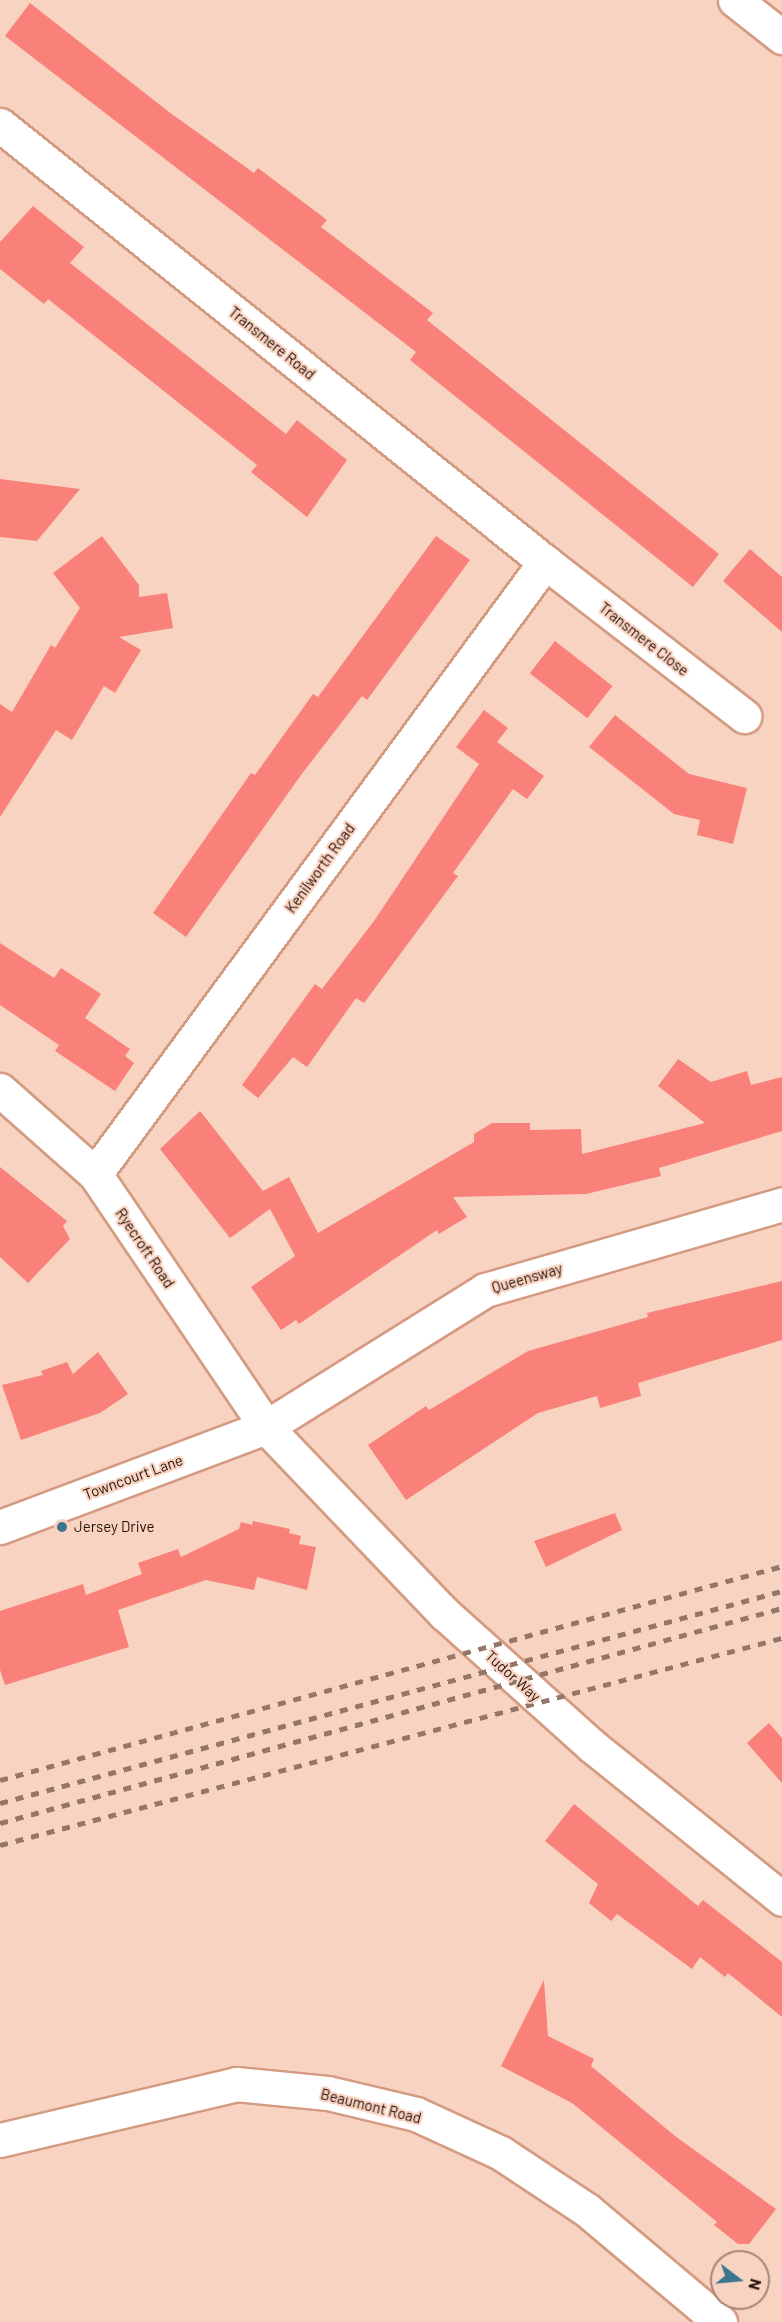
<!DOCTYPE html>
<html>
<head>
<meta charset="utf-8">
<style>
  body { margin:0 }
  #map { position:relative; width:782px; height:2322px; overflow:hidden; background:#f8d3c2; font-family:Barlow,sans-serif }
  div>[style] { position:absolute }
  .building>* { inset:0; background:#f98179; transform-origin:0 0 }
  .roads { filter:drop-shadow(2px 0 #d59b81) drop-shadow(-2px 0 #d59b81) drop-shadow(0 2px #d59b81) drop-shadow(0 -2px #d59b81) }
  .minor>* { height:33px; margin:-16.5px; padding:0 16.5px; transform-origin:16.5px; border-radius:16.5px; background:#fff }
  .rail>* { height:4.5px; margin-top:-2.25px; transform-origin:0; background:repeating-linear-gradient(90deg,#947769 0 8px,transparent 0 16px) }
  .dots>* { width:16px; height:16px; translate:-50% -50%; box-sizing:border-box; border:3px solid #f8d3c2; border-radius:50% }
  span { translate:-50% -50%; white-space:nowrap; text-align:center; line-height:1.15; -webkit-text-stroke:4.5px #f8d3c2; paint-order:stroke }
  .street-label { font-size:15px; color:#271208 }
  .poi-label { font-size:15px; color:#271208 }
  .left { translate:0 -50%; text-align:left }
  .north { position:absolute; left:710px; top:2250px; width:60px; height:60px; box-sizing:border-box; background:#f8d3c2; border:2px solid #a48678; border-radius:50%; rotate:106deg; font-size:16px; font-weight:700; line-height:24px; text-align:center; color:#271208 }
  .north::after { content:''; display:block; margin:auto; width:21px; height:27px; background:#3a768d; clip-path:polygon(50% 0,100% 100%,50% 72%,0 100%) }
</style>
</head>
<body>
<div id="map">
  <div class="building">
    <div style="clip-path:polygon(30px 3px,169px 112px,254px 173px,258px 168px,327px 220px,321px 227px,433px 313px,427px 320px,719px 554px,693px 587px,410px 360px,416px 352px,5px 36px)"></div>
    <div style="clip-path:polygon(33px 206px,84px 247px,70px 263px,286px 434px,297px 420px,347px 460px,307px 517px,251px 472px,257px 465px,48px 299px,44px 304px,0 269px,0 242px)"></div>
    <div style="clip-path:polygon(0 479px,80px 489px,37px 541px,0 537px)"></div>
    <div style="clip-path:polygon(102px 536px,139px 585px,139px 597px,167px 593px,173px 628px,119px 637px,141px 650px,115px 693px,104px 686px,72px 740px,56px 730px,0 817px,0 704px,12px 712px,51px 645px,55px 648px,80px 608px,53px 573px)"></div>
    <div style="clip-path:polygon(436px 536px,470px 560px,367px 700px,362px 696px,301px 775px,186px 937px,153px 913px,251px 773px,255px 775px,313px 694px,318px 697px)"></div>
    <div style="clip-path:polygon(750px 549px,782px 577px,782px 632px,723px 581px)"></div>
    <div style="left:555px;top:641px;width:73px;height:41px;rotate:38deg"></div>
    <div style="clip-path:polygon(484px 710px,508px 728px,497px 742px,544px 776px,527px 799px,513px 789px,453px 873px,458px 876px,364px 1003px,356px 998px,307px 1067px,293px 1057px,258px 1098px,242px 1085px,315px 984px,322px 989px,374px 921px,479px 764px,456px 747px)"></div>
    <div style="clip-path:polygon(615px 715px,689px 774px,747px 788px,733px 844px,697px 835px,700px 820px,674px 814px,589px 747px)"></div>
    <div style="clip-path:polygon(0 943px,54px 978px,61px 968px,101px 994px,85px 1018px,130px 1049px,125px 1056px,134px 1063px,115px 1091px,55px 1051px,59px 1045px,0 1005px)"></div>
    <div style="clip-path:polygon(678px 1059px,711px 1082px,747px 1071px,751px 1085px,782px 1077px,782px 1131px,659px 1168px,661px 1176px,586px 1194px,453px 1197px,467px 1217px,439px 1234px,437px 1230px,299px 1324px,296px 1320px,281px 1330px,251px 1287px,295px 1256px,270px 1209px,230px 1238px,160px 1149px,200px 1111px,263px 1191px,289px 1177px,318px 1233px,474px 1142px,474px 1134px,492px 1123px,530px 1123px,530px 1130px,581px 1129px,582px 1154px,705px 1123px,658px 1086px)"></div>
    <div style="clip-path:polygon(0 1167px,67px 1221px,63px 1226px,70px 1239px,28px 1283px,0 1257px)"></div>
    <div style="clip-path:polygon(782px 1281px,782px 1340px,638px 1383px,641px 1396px,600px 1408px,597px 1396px,538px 1413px,406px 1500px,368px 1445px,426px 1406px,429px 1410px,528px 1351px,648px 1317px,647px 1313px)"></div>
    <div style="clip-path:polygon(98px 1352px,128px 1394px,100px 1413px,21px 1440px,2px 1385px,43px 1375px,41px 1371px,67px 1362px,73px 1374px)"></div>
    <div style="clip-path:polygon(615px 1513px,622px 1530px,546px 1567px,534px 1541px)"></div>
    <div style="clip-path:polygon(253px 1521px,290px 1529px,289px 1533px,301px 1536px,299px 1544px,316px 1547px,307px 1590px,257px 1577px,254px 1590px,206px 1580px,118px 1610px,129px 1647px,5px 1685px,0 1670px,0 1611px,83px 1584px,86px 1595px,142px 1574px,138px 1563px,178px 1549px,181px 1557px,239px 1529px,241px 1522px,252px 1525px)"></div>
    <div style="clip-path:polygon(769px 1723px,782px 1738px,782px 1783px,747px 1743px)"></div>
    <div style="clip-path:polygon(574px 1804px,698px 1906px,703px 1900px,782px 1962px,782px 2017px,728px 1973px,725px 1977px,700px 1957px,692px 1969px,617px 1914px,611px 1921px,589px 1903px,598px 1884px,545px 1841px)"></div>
    <div style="clip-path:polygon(544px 1980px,548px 2036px,594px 2059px,591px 2066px,675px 2136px,776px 2209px,749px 2244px,738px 2244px,714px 2225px,717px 2222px,572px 2103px,501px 2066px)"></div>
  </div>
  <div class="roads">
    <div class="minor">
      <div style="left:735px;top:0;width:60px;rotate:38.2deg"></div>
      <div style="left:0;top:125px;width:699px;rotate:38.72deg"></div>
      <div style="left:545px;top:562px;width:252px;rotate:37.7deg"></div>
      <div style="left:0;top:1090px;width:127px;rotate:41.5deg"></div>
      <div style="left:95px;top:1174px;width:305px;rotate:55.9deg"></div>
      <div style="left:266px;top:1427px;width:259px;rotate:46.3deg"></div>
      <div style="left:445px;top:1614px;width:198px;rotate:41.9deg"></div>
      <div style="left:592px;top:1746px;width:244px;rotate:38.8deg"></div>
      <div style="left:95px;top:1174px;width:760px;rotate:-53.67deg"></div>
      <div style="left:0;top:1527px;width:284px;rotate:-20.6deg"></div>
      <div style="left:266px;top:1427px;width:258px;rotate:-32deg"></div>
      <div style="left:485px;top:1290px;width:309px;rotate:-16.1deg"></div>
      <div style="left:0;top:2140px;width:243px;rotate:-13.3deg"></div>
      <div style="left:236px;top:2084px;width:92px;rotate:5.6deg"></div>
      <div style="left:328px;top:2093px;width:90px;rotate:13.4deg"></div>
      <div style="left:416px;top:2114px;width:94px;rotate:24.6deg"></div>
      <div style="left:501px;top:2153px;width:103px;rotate:33.5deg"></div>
      <div style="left:587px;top:2210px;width:174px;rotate:40.1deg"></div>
    </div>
  </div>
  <div class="rail">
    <div style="left:0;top:1780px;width:811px;rotate:-15.3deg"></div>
    <div style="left:0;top:1803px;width:810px;rotate:-15.17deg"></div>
    <div style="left:0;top:1823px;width:811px;rotate:-15.37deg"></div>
    <div style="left:0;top:1845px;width:809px;rotate:-14.83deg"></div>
  </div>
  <div class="dots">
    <div style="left:62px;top:1527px;background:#3a768d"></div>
  </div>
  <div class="street-label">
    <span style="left:272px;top:343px;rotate:39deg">Transmere Road</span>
    <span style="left:644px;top:639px;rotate:38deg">Transmere Close</span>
    <span style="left:320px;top:868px;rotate:-54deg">Kenilworth Road</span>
    <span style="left:145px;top:1248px;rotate:56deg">Ryecroft Road</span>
    <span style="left:527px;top:1278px;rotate:-16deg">Queensway</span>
    <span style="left:133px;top:1477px;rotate:-20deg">Towncourt Lane</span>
    <span style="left:513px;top:1676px;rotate:42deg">Tudor Way</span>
    <span style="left:371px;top:2106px;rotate:14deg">Beaumont Road</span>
  </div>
  <div class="poi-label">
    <span class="left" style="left:74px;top:1527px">Jersey Drive</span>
  </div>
  <div class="north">N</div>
</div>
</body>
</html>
